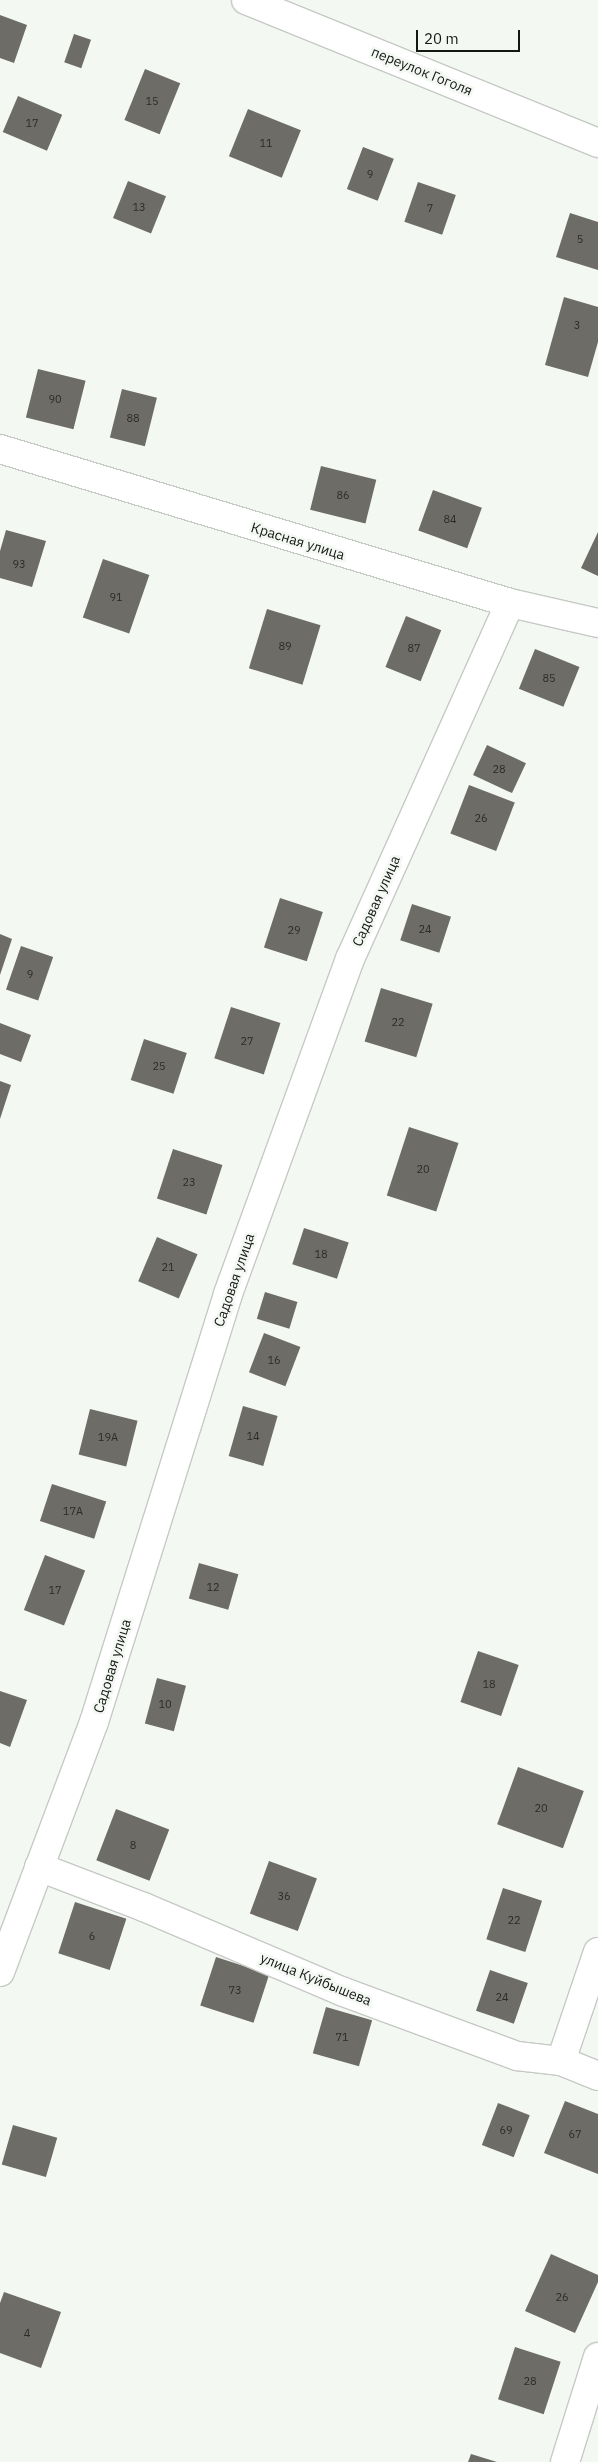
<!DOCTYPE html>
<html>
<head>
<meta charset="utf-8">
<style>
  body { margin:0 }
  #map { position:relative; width:598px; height:2462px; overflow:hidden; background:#f4f8f3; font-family:"IBM Plex Sans",sans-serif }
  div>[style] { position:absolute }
  .building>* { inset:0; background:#6d6c67; transform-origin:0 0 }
  .roads { filter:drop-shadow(1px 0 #c6cac5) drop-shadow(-1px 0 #c6cac5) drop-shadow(0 1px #c6cac5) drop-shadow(0 -1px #c6cac5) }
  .minor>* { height:28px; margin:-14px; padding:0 14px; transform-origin:14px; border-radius:14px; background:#fff }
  span { translate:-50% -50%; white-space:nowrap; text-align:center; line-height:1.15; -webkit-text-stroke:5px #f4f8f3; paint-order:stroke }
  .number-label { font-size:11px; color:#2b2c2a }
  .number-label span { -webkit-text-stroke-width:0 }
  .street-label { font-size:14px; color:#151715 }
  .scale { position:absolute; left:416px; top:30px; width:104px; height:22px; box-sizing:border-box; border:2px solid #151715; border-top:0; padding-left:6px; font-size:15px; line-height:18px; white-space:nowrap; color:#151715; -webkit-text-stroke:4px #f4f8f3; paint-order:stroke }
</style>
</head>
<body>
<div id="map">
  <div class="building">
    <div style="clip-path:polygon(0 15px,27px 25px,14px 63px,0 58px)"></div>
    <div style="left:74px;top:34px;width:18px;height:30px;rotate:19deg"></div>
    <div style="left:145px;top:69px;width:38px;height:55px;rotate:22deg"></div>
    <div style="left:18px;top:96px;width:48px;height:39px;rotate:23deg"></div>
    <div style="left:248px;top:109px;width:57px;height:51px;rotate:22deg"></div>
    <div style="left:363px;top:147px;width:33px;height:45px;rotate:21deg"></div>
    <div style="left:128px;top:181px;width:41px;height:40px;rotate:22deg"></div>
    <div style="left:418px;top:182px;width:40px;height:42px;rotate:19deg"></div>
    <div style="clip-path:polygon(570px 213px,598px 222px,598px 270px,556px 257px)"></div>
    <div style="clip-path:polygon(564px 297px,598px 307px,598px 342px,588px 377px,545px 365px)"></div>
    <div style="left:38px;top:369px;width:49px;height:50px;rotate:14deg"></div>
    <div style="left:122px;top:389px;width:36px;height:50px;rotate:14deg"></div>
    <div style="left:321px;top:466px;width:57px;height:45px;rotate:14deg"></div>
    <div style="left:433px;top:490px;width:52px;height:43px;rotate:20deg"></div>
    <div style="clip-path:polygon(6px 530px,46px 541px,32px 587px,0 578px,0 551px)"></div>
    <div style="clip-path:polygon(598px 532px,598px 576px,581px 568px)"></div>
    <div style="left:103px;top:559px;width:49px;height:62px;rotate:19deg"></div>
    <div style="left:267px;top:609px;width:56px;height:62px;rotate:17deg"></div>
    <div style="left:406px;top:616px;width:38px;height:55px;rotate:22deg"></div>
    <div style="left:535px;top:649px;width:48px;height:43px;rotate:22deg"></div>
    <div style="left:487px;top:745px;width:43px;height:33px;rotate:25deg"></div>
    <div style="left:469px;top:785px;width:49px;height:52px;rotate:21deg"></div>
    <div style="left:280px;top:898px;width:45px;height:52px;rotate:18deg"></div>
    <div style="left:412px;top:904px;width:41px;height:38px;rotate:18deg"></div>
    <div style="clip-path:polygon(0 934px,12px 939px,0 975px)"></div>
    <div style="left:21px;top:946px;width:34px;height:46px;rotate:19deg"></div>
    <div style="left:381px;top:988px;width:54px;height:56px;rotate:17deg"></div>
    <div style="left:231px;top:1007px;width:52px;height:54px;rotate:18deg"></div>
    <div style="clip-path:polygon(0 1023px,31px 1035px,21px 1062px,0 1054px)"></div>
    <div style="left:144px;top:1039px;width:45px;height:43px;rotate:18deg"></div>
    <div style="clip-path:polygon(0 1081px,11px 1085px,0 1119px)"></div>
    <div style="left:409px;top:1127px;width:52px;height:72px;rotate:18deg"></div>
    <div style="left:173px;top:1149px;width:52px;height:52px;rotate:18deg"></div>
    <div style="left:304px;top:1228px;width:47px;height:38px;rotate:18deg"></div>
    <div style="left:157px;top:1237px;width:44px;height:48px;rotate:23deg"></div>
    <div style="left:265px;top:1292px;width:34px;height:28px;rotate:17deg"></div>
    <div style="left:264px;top:1333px;width:39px;height:42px;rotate:21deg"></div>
    <div style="left:243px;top:1406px;width:36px;height:52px;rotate:16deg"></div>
    <div style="left:90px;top:1409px;width:49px;height:47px;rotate:14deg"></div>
    <div style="left:52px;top:1484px;width:57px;height:39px;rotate:18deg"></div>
    <div style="left:45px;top:1555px;width:43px;height:59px;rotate:21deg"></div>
    <div style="left:199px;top:1563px;width:41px;height:37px;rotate:16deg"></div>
    <div style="left:478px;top:1651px;width:43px;height:54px;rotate:19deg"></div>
    <div style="left:157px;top:1678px;width:30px;height:47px;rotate:15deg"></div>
    <div style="clip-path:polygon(0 1691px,27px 1700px,10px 1747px,0 1743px)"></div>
    <div style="left:518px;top:1767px;width:70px;height:61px;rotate:20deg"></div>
    <div style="left:116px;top:1809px;width:57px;height:55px;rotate:21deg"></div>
    <div style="left:269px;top:1861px;width:51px;height:56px;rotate:20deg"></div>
    <div style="left:503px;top:1888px;width:41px;height:54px;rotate:18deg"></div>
    <div style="left:75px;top:1902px;width:54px;height:54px;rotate:18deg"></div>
    <div style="left:216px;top:1957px;width:56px;height:51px;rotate:18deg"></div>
    <div style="left:490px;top:1970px;width:40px;height:43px;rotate:19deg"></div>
    <div style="left:326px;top:2007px;width:48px;height:48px;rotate:16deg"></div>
    <div style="clip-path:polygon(565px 2101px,598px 2114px,598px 2174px,544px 2153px)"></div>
    <div style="left:498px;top:2103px;width:34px;height:45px;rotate:21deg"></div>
    <div style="left:13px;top:2125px;width:46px;height:41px;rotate:16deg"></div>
    <div style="clip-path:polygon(551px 2254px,598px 2275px,598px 2282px,575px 2333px,525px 2311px)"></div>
    <div style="clip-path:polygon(4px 2292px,61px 2312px,41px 2368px,0 2353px,0 2303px)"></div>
    <div style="left:515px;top:2347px;width:48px;height:55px;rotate:18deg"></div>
    <div style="clip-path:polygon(471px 2454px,497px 2462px,468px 2462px)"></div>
  </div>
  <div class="roads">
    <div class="minor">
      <div style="left:246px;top:0;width:380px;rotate:22.1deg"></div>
      <div style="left:0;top:449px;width:533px;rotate:16.8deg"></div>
      <div style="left:510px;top:603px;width:90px;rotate:12.8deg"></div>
      <div style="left:39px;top:1867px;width:112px;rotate:20.9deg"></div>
      <div style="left:144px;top:1907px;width:214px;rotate:23.1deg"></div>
      <div style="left:341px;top:1991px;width:188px;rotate:20.3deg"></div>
      <div style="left:517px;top:2056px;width:44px;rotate:6.5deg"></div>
      <div style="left:561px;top:2061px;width:40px;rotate:22deg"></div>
      <div style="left:0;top:1972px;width:267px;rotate:-69.4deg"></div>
      <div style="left:94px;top:1722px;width:448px;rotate:-72.6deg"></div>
      <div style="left:228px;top:1294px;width:357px;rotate:-70deg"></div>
      <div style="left:350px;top:959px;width:390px;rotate:-65.8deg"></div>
      <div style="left:561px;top:2061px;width:115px;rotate:-71.3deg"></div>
      <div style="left:565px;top:2462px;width:110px;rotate:-72.6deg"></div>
    </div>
  </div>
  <div class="number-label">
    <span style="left:152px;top:101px">15</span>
    <span style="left:32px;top:123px">17</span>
    <span style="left:266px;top:143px">11</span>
    <span style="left:370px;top:174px">9</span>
    <span style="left:139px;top:207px">13</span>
    <span style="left:430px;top:208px">7</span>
    <span style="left:580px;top:239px">5</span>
    <span style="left:577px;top:325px">3</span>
    <span style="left:55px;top:399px">90</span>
    <span style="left:133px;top:418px">88</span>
    <span style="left:343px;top:495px">86</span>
    <span style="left:450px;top:519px">84</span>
    <span style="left:19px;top:564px">93</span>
    <span style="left:116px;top:597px">91</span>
    <span style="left:285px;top:646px">89</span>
    <span style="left:414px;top:648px">87</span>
    <span style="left:549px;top:678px">85</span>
    <span style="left:499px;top:769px">28</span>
    <span style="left:481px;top:818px">26</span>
    <span style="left:425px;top:929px">24</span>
    <span style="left:294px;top:930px">29</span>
    <span style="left:30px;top:974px">9</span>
    <span style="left:398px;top:1022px">22</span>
    <span style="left:247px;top:1041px">27</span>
    <span style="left:159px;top:1066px">25</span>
    <span style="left:423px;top:1169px">20</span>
    <span style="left:189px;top:1182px">23</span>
    <span style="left:321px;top:1254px">18</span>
    <span style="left:168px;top:1267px">21</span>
    <span style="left:274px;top:1360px">16</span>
    <span style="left:253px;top:1436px">14</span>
    <span style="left:108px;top:1437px">19А</span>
    <span style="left:73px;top:1511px">17А</span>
    <span style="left:213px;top:1587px">12</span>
    <span style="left:55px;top:1590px">17</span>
    <span style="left:489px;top:1684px">18</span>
    <span style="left:165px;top:1704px">10</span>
    <span style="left:541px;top:1808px">20</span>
    <span style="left:133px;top:1845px">8</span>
    <span style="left:284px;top:1896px">36</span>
    <span style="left:514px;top:1920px">22</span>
    <span style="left:92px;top:1936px">6</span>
    <span style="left:235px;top:1990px">73</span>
    <span style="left:502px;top:1997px">24</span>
    <span style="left:342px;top:2037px">71</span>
    <span style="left:506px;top:2130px">69</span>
    <span style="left:575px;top:2134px">67</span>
    <span style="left:562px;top:2297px">26</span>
    <span style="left:27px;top:2333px">4</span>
    <span style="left:530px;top:2381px">28</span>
  </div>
  <div class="street-label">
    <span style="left:422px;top:71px;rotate:22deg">переулок Гоголя</span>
    <span style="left:298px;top:541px;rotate:17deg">Красная улица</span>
    <span style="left:376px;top:901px;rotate:-66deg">Садовая улица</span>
    <span style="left:234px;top:1280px;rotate:-71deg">Садовая улица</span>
    <span style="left:112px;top:1666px;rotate:-73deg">Садовая улица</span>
    <span style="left:316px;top:1979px;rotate:22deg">улица Куйбышева</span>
  </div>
  <div class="scale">20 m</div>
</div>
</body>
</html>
